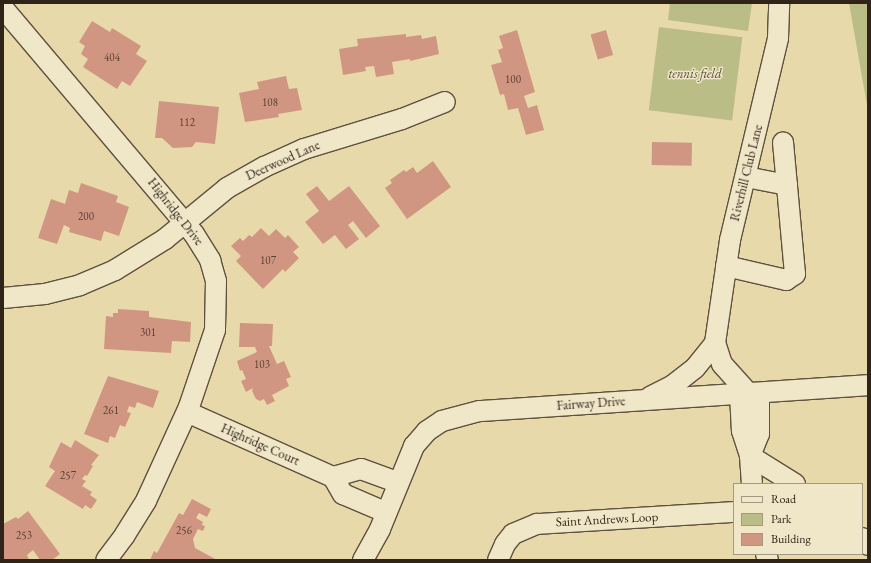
<!DOCTYPE html>
<html>
<head>
<meta charset="utf-8">
<style>
  body { margin:0 }
  #map { position:relative; width:871px; height:563px; overflow:hidden; background:#e8d9ab; font-family:"EB Garamond",serif }
  div>[style] { position:absolute }
  .green>* { inset:0; background:#babe86; transform-origin:0 0 }
  .building>* { inset:0; background:#d19681; transform-origin:0 0 }
  .roads { filter:drop-shadow(1px 0 #5e513e) drop-shadow(-1px 0 #5e513e) drop-shadow(0 1px #5e513e) drop-shadow(0 -1px #5e513e) }
  .minor>* { height:20px; margin:-10px; padding:0 10px; transform-origin:10px; border-radius:10px; background:#f0e6c8 }
  span { translate:-50% -50%; white-space:nowrap; text-align:center; line-height:1.15; -webkit-text-stroke:3px #f0e6c8; paint-order:stroke }
  .number-label { font-size:11px; color:#584033 }
  .number-label span { -webkit-text-stroke-width:0 }
  .park-label { font-size:13px; color:#524a34; font-style:italic }
  .street-label { font-size:13px; color:#302419 }
  .frame { position:absolute; inset:0; border:4px solid #302419; pointer-events:none }
  .legend { position:absolute; left:733px; top:483px; width:130px; height:72px; box-sizing:border-box; background:#f0e6c8; border:1px solid #a39882; margin:0; padding:5px 7px; list-style:none; font-size:12px; color:#302419 }
  .legend li { display:flex; align-items:center; gap:8px; height:20px }
  .legend b { width:20px; border:1px solid #a39882 }
</style>
</head>
<body>
<div id="map">
  <div class="green">
    <div style="clip-path:polygon(670px 3px,752px 3px,748px 31px,668px 20px)"></div>
    <div style="clip-path:polygon(849px 3px,868px 3px,868px 111px,862px 77px)"></div>
    <div style="left:659px;top:27px;width:84px;height:84px;rotate:7deg"></div>
  </div>
  <div class="building">
    <div style="clip-path:polygon(92px 21px,110px 32px,112px 28px,141px 46px,136px 54px,147px 61px,130px 86px,122px 81px,117px 89px,83px 67px,88px 59px,81px 54px,85px 46px,79px 42px)"></div>
    <div style="clip-path:polygon(517px 30px,535px 92px,524px 96px,528px 108px,537px 105px,544px 130px,526px 135px,518px 108px,508px 110px,504px 94px,500px 95px,491px 65px,502px 62px,498px 50px,503px 48px,499px 36px)"></div>
    <div style="left:606px;top:30px;width:26px;height:16px;rotate:74deg"></div>
    <div style="clip-path:polygon(406px 34px,406px 37px,421px 35px,422px 39px,436px 36px,439px 54px,410px 61px,410px 59px,392px 62px,394px 74px,376px 77px,374px 66px,365px 67px,366px 71px,343px 75px,339px 49px,358px 46px,357px 39px)"></div>
    <div style="clip-path:polygon(286px 76px,289px 89px,297px 88px,302px 110px,278px 114px,279px 117px,245px 122px,239px 93px,259px 89px,257px 82px)"></div>
    <div style="clip-path:polygon(159px 101px,219px 107px,215px 144px,196px 142px,192px 147px,173px 148px,162px 138px,155px 138px)"></div>
    <div style="left:652px;top:142px;width:40px;height:23px;rotate:1deg"></div>
    <div style="clip-path:polygon(433px 161px,451px 187px,407px 219px,385px 188px,392px 183px,390px 180px,404px 170px,406px 172px,413px 167px,417px 173px)"></div>
    <div style="clip-path:polygon(81px 183px,118px 196px,116px 202px,129px 207px,119px 236px,104px 231px,101px 241px,69px 232px,70px 228px,64px 225px,57px 244px,38px 238px,51px 199px,65px 204px,69px 190px,78px 193px)"></div>
    <div style="clip-path:polygon(317px 186px,329px 201px,349px 186px,380px 226px,366px 238px,353px 221px,348px 225px,359px 239px,346px 249px,335px 235px,323px 244px,305px 222px,319px 211px,306px 194px)"></div>
    <div style="clip-path:polygon(261px 228px,269px 236px,276px 229px,285px 238px,288px 235px,299px 247px,293px 252px,299px 258px,285px 272px,283px 269px,263px 289px,236px 261px,241px 256px,231px 246px,240px 238px,243px 241px,249px 235px,252px 237px)"></div>
    <div style="clip-path:polygon(118px 309px,149px 311px,149px 317px,191px 322px,190px 342px,172px 341px,171px 353px,104px 349px,106px 316px,113px 317px,113px 313px,118px 313px)"></div>
    <div style="clip-path:polygon(240px 323px,273px 324px,272px 346px,269px 346px,277px 364px,284px 361px,291px 377px,286px 379px,289px 386px,272px 395px,275px 401px,267px 405px,264px 399px,260px 401px,256px 399px,252px 391px,253px 388px,246px 392px,241px 381px,246px 379px,242px 370px,240px 371px,237px 361px,257px 352px,255px 347px,239px 347px)"></div>
    <div style="clip-path:polygon(108px 376px,159px 391px,153px 408px,137px 402px,135px 408px,129px 406px,127px 412px,131px 413px,125px 427px,120px 425px,115px 438px,110px 436px,108px 443px,84px 434px)"></div>
    <div style="clip-path:polygon(75px 440px,99px 455px,91px 465px,93px 466px,87px 476px,85px 475px,82px 479px,86px 481px,82px 486px,92px 492px,90px 495px,97px 500px,91px 509px,85px 505px,83px 509px,45px 486px,55px 471px,49px 467px,61px 442px,71px 448px)"></div>
    <div style="clip-path:polygon(192px 499px,211px 509px,207px 517px,199px 513px,196px 518px,203px 522px,202px 525px,205px 526px,203px 531px,198px 529px,193px 539px,195px 548px,217px 560px,150px 560px,154px 551px,157px 553px,179px 513px,183px 515px)"></div>
    <div style="clip-path:polygon(28px 511px,60px 554px,52px 560px,40px 560px,33px 550px,27px 555px,29px 560px,3px 560px,3px 524px,16px 517px,18px 519px)"></div>
  </div>
  <div class="roads">
    <div class="minor">
      <div style="left:3px;top:8px;width:296px;rotate:49.8deg"></div>
      <div style="left:194px;top:234px;width:31px;rotate:58deg"></div>
      <div style="left:210px;top:260px;width:22px;rotate:74deg"></div>
      <div style="left:216px;top:281px;width:49px;rotate:91.2deg"></div>
      <div style="left:215px;top:330px;width:81px;rotate:108.7deg"></div>
      <div style="left:189px;top:407px;width:103px;rotate:114.6deg"></div>
      <div style="left:146px;top:501px;width:40px;rotate:122deg"></div>
      <div style="left:125px;top:535px;width:31px;rotate:127deg"></div>
      <div style="left:746px;top:177px;width:42px;rotate:11deg"></div>
      <div style="left:726px;top:266px;width:62px;rotate:13.1deg"></div>
      <div style="left:786px;top:280px;width:11px;rotate:-34deg"></div>
      <div style="left:795px;top:274px;width:132px;rotate:-95.2deg"></div>
      <div style="left:3px;top:298px;width:42px;rotate:-5.4deg"></div>
      <div style="left:45px;top:294px;width:36px;rotate:-14deg"></div>
      <div style="left:80px;top:285px;width:38px;rotate:-23deg"></div>
      <div style="left:115px;top:270px;width:59px;rotate:-31.8deg"></div>
      <div style="left:165px;top:239px;width:80px;rotate:-39.4deg"></div>
      <div style="left:227px;top:188px;width:43px;rotate:-29.6deg"></div>
      <div style="left:264px;top:167px;width:44px;rotate:-24.2deg"></div>
      <div style="left:304px;top:149px;width:102px;rotate:-17deg"></div>
      <div style="left:402px;top:119px;width:46px;rotate:-21.6deg"></div>
      <div style="left:740px;top:394px;width:37px;rotate:87deg"></div>
      <div style="left:742px;top:431px;width:26px;rotate:72deg"></div>
      <div style="left:750px;top:456px;width:28px;rotate:86deg"></div>
      <div style="left:749px;top:394px;width:40px;rotate:-132deg"></div>
      <div style="left:722px;top:364px;width:22px;rotate:-108deg"></div>
      <div style="left:715px;top:343px;width:104px;rotate:-81.7deg"></div>
      <div style="left:730px;top:240px;width:208px;rotate:-76.6deg"></div>
      <div style="left:778px;top:38px;width:35px;rotate:-88deg"></div>
      <div style="left:650px;top:397px;width:25px;rotate:-27deg"></div>
      <div style="left:672px;top:386px;width:29px;rotate:-38deg"></div>
      <div style="left:695px;top:368px;width:32px;rotate:-51deg"></div>
      <div style="left:187px;top:412px;width:160px;rotate:24deg"></div>
      <div style="left:333px;top:477px;width:20px;rotate:60deg"></div>
      <div style="left:343px;top:494px;width:46px;rotate:23.2deg"></div>
      <div style="left:750px;top:456px;width:24px;rotate:-68deg"></div>
      <div style="left:759px;top:434px;width:41px;rotate:-90deg"></div>
      <div style="left:750px;top:456px;width:53px;rotate:31.9deg"></div>
      <div style="left:333px;top:477px;width:29px;rotate:-16deg"></div>
      <div style="left:361px;top:469px;width:38px;rotate:20deg"></div>
      <div style="left:862px;top:538px;width:9px;rotate:49deg"></div>
      <div style="left:766px;top:554px;width:6px;rotate:72deg"></div>
      <div style="left:363px;top:560px;width:35px;rotate:-61deg"></div>
      <div style="left:380px;top:529px;width:90px;rotate:-67.7deg"></div>
      <div style="left:414px;top:446px;width:20px;rotate:-49deg"></div>
      <div style="left:427px;top:431px;width:18px;rotate:-34deg"></div>
      <div style="left:442px;top:421px;width:39px;rotate:-15deg"></div>
      <div style="left:480px;top:411px;width:389px;rotate:-3.8deg"></div>
      <div style="left:498px;top:560px;width:17px;rotate:-66deg"></div>
      <div style="left:505px;top:544px;width:13px;rotate:-51deg"></div>
      <div style="left:513px;top:534px;width:26px;rotate:-23deg"></div>
      <div style="left:537px;top:524px;width:197px;rotate:-3.5deg"></div>
    </div>
  </div>
  <div class="number-label">
    <span style="left:112px;top:57px">404</span>
    <span style="left:513px;top:79px">100</span>
    <span style="left:270px;top:102px">108</span>
    <span style="left:187px;top:122px">112</span>
    <span style="left:86px;top:216px">200</span>
    <span style="left:268px;top:260px">107</span>
    <span style="left:148px;top:332px">301</span>
    <span style="left:262px;top:364px">103</span>
    <span style="left:111px;top:410px">261</span>
    <span style="left:68px;top:475px">257</span>
    <span style="left:184px;top:530px">256</span>
    <span style="left:24px;top:535px">253</span>
  </div>
  <div class="park-label">
    <span style="left:695px;top:74px">tennis field</span>
  </div>
  <div class="street-label">
    <span style="left:283px;top:161px;rotate:-24deg">Deerwood Lane</span>
    <span style="left:747px;top:173px;rotate:-76deg">Riverhill Club Lane</span>
    <span style="left:175px;top:212px;rotate:52deg">Highridge Drive</span>
    <span style="left:591px;top:404px;rotate:-4deg">Fairway Drive</span>
    <span style="left:260px;top:445px;rotate:24deg">Highridge Court</span>
    <span style="left:607px;top:520px;rotate:-3deg">Saint Andrews Loop</span>
  </div>
  <div class="frame"></div>
  <ul class="legend">
  <li><b style="height:5px;background:#f0e6c8"></b>Road</li>
  <li><b style="height:11px;background:#babe86"></b>Park</li>
  <li><b style="height:11px;background:#d19681"></b>Building</li>
  </ul>
</div>
</body>
</html>
